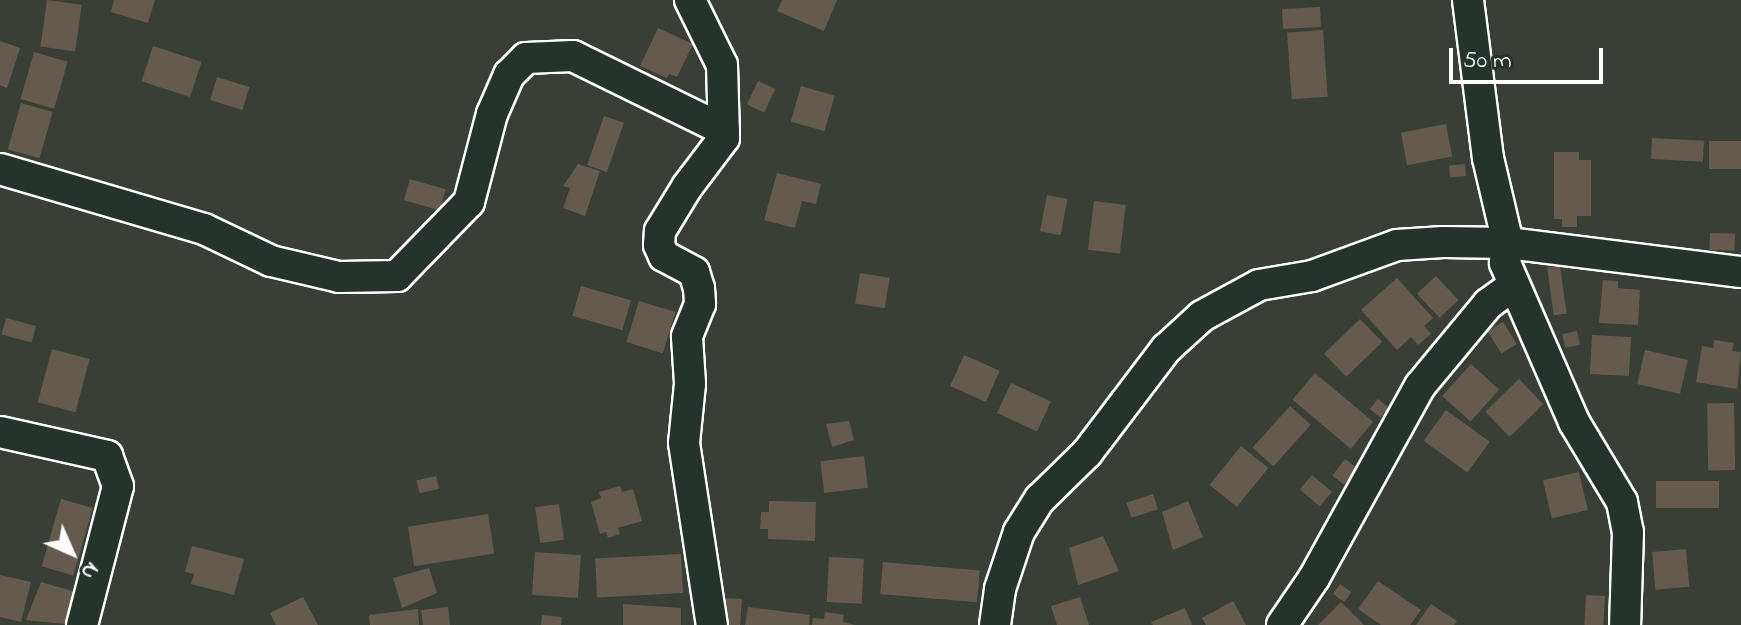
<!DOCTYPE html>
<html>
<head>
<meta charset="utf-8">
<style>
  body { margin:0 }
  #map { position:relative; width:1741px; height:625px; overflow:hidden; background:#393f37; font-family:"Indie Flower",sans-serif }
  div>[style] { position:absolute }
  .building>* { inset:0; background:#645b4e; transform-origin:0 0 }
  .roads { filter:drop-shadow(2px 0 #fff) drop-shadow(-2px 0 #fff) drop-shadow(0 2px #fff) drop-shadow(0 -2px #fff) }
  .minor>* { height:30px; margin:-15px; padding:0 15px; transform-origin:15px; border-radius:15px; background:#26332d }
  span { translate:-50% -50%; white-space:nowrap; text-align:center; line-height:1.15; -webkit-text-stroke:7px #26332d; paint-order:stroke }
  .north { position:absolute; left:32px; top:513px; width:80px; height:80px; -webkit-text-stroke:6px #26332d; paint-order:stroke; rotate:135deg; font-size:22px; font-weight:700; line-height:32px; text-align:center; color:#fff }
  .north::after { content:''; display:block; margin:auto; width:28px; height:36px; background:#fff; clip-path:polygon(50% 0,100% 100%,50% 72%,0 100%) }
  .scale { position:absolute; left:1449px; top:48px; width:154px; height:36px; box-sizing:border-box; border:4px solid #fff; border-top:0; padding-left:10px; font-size:24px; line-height:28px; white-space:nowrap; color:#fff; -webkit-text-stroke:6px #26332d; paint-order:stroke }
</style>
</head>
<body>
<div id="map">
  <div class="building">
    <div style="left:47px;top:0;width:35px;height:47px;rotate:8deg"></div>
    <div style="clip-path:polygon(114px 0,155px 0,148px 23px,111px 12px)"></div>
    <div style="clip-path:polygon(782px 0,837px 0,824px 31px,777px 11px)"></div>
    <div style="left:1320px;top:7px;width:20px;height:38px;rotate:87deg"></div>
    <div style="clip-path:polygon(658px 28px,693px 44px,677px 77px,669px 74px,667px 78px,640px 66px)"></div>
    <div style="left:1323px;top:30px;width:67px;height:36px;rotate:86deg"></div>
    <div style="clip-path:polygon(0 41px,20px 48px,7px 88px,0 85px)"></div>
    <div style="left:153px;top:46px;width:51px;height:37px;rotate:18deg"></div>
    <div style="left:34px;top:52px;width:35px;height:49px;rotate:16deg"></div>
    <div style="left:217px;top:77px;width:34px;height:24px;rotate:17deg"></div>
    <div style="left:758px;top:81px;width:19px;height:26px;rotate:25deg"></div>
    <div style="left:801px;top:86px;width:35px;height:37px;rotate:16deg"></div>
    <div style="left:21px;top:103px;width:33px;height:48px;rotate:16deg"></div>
    <div style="left:604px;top:116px;width:21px;height:52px;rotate:19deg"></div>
    <div style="left:1446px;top:124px;width:33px;height:46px;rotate:79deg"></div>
    <div style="left:1652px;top:138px;width:52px;height:21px;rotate:3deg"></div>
    <div style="left:1741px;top:141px;width:28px;height:32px;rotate:90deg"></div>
    <div style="clip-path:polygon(1554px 152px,1579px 152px,1579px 160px,1591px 160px,1591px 216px,1577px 216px,1577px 227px,1562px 227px,1562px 219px,1554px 219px)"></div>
    <div style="clip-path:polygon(578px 164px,600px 171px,585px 216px,563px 208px,570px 188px,563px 186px)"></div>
    <div style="left:1465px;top:164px;width:12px;height:16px;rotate:85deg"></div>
    <div style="clip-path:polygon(777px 173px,821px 184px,816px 204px,802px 201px,795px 228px,764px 220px)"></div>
    <div style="left:410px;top:179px;width:37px;height:22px;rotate:16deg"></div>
    <div style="left:1047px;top:195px;width:21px;height:37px;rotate:11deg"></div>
    <div style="left:1094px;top:201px;width:32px;height:49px;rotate:7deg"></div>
    <div style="left:1710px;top:233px;width:25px;height:17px;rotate:2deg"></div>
    <div style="left:1560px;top:266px;width:48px;height:13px;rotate:82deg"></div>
    <div style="left:860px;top:273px;width:30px;height:31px;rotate:9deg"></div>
    <div style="left:1436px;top:276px;width:33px;height:26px;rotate:47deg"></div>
    <div style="clip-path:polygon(1397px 278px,1433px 318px,1424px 326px,1431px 334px,1418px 345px,1411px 337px,1397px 350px,1361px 310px)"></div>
    <div style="clip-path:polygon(1603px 280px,1618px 281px,1618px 288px,1640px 290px,1638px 325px,1599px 323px)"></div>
    <div style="left:581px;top:286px;width:52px;height:31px;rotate:16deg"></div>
    <div style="left:639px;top:301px;width:38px;height:43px;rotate:17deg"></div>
    <div style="left:6px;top:318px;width:31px;height:17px;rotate:15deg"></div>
    <div style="left:1360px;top:319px;width:32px;height:50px;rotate:46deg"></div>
    <div style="left:1503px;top:322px;width:26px;height:18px;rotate:58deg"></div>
    <div style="left:1577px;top:331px;width:14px;height:15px;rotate:78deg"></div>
    <div style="left:1592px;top:335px;width:39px;height:39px;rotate:3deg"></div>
    <div style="clip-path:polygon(1714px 340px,1734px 343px,1732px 351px,1741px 352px,1737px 389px,1696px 382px,1702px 346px,1713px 348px)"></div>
    <div style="left:52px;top:349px;width:39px;height:55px;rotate:15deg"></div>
    <div style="left:1645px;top:350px;width:44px;height:35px;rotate:13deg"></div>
    <div style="left:964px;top:355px;width:39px;height:34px;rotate:24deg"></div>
    <div style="left:1471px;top:364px;width:38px;height:43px;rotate:42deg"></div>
    <div style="left:1315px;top:373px;width:76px;height:35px;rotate:40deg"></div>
    <div style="left:1519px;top:379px;width:35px;height:47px;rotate:46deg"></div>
    <div style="left:1011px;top:383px;width:44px;height:33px;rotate:25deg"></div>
    <div style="left:1378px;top:399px;width:14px;height:13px;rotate:39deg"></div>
    <div style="left:1734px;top:403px;width:67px;height:27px;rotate:89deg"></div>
    <div style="left:1290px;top:406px;width:28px;height:56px;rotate:42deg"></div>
    <div style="left:1446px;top:410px;width:54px;height:38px;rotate:36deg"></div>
    <div style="clip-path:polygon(849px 421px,854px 440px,832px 447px,826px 424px)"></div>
    <div style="left:1241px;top:446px;width:35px;height:50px;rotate:39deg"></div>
    <div style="left:864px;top:456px;width:32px;height:44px;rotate:83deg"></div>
    <div style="left:1345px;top:459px;width:15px;height:21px;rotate:37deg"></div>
    <div style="left:1579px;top:472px;width:39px;height:37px;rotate:77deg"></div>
    <div style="left:1312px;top:475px;width:26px;height:19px;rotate:40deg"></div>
    <div style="left:436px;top:476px;width:13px;height:20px;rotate:77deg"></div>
    <div style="left:1719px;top:481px;width:27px;height:63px;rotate:90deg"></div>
    <div style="clip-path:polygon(620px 486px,622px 492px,633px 489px,642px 521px,618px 528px,620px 534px,608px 538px,606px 532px,600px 534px,591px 502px,601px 498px,599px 492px)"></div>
    <div style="left:1153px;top:494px;width:16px;height:28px;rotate:72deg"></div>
    <div style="left:61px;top:499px;width:33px;height:70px;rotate:16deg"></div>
    <div style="clip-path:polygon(769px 501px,816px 502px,815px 541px,768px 539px,768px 529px,760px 529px,761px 512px,769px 512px)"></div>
    <div style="clip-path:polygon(1188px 501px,1203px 537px,1173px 550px,1162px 512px)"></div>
    <div style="left:559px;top:504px;width:36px;height:24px;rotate:82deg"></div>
    <div style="left:488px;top:514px;width:40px;height:81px;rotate:81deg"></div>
    <div style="clip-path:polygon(1103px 536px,1119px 571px,1078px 585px,1069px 548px)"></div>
    <div style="clip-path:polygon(192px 546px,244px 559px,234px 595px,191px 584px,194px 574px,185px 572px)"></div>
    <div style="left:1686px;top:549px;width:38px;height:34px;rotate:85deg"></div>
    <div style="left:535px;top:552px;width:46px;height:43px;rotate:4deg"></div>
    <div style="left:681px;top:554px;width:39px;height:86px;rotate:87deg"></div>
    <div style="left:829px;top:557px;width:35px;height:45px;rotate:3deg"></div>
    <div style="left:883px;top:562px;width:97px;height:32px;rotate:5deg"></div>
    <div style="clip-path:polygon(429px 568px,437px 593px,402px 608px,393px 578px)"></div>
    <div style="clip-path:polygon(0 575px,31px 582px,21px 622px,0 617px)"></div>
    <div style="clip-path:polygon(1378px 581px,1421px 610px,1410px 625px,1381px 625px,1358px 609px)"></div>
    <div style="clip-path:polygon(41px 582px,79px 593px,75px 625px,26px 620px)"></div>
    <div style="left:1340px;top:584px;width:14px;height:12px;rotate:36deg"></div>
    <div style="left:1586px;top:595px;width:19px;height:30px;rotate:3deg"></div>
    <div style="clip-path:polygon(303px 597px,318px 625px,276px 625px,270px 613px)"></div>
    <div style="clip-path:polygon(1080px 597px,1089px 625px,1057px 625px,1051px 606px)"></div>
    <div style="left:726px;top:598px;width:16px;height:27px;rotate:4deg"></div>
    <div style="clip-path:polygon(1233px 601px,1246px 625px,1206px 625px,1202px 618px)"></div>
    <div style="clip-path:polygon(1341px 602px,1364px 625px,1318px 625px)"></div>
    <div style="clip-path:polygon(623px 604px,681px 608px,681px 625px,623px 625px)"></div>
    <div style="clip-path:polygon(1431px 604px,1457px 621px,1454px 625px,1416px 625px)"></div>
    <div style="clip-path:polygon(448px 607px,450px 625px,423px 625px,421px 610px)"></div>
    <div style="clip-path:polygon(748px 607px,810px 615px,809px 625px,745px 625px)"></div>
    <div style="clip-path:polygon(1185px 608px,1192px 625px,1153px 625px,1151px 622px)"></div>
    <div style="clip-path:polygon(418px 609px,419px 625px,370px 625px,369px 615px)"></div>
    <div style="clip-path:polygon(825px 612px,844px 615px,843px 622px,855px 625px,812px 625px,813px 618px,824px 619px)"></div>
    <div style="clip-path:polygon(542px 615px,562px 617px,561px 625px,541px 625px)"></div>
  </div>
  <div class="roads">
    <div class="minor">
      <div style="left:690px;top:0;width:72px;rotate:63.8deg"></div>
      <div style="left:722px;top:65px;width:73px;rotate:88.4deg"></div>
      <div style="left:724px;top:138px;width:61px;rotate:127.1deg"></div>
      <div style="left:687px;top:187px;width:52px;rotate:121.5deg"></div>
      <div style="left:660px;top:231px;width:14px;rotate:94deg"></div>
      <div style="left:659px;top:245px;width:12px;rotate:66deg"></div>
      <div style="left:664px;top:256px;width:34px;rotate:28deg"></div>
      <div style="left:694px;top:272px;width:17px;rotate:73deg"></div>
      <div style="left:699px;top:288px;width:16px;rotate:86deg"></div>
      <div style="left:700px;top:304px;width:35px;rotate:112deg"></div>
      <div style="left:687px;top:337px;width:47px;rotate:86.3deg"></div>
      <div style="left:690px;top:384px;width:59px;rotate:95.8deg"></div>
      <div style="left:684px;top:443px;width:184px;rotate:81.3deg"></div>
      <div style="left:1468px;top:0;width:159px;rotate:82.8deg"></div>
      <div style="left:1488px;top:158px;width:87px;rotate:76.8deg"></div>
      <div style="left:1508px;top:243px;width:20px;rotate:99deg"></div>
      <div style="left:1505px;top:263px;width:173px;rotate:66.5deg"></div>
      <div style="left:1574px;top:422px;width:93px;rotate:59deg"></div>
      <div style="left:1622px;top:502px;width:31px;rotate:79deg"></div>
      <div style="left:1628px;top:532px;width:93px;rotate:91.8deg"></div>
      <div style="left:0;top:169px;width:213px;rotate:16.4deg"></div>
      <div style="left:204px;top:229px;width:74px;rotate:25.5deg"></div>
      <div style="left:271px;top:261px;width:70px;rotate:13.2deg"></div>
      <div style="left:339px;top:277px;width:58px;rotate:-1deg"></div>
      <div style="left:397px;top:276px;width:103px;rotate:-45.8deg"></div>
      <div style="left:469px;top:202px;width:91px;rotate:-75.4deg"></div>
      <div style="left:492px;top:114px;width:43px;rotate:-66.4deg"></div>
      <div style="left:509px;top:75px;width:24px;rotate:-45deg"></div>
      <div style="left:526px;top:58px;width:47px;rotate:-2.4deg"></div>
      <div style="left:573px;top:56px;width:168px;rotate:26.1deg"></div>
      <div style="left:0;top:432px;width:110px;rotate:12.6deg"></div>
      <div style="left:107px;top:456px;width:32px;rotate:70deg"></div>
      <div style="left:118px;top:486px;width:144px;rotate:104.5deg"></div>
      <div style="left:995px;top:625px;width:36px;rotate:-82deg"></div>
      <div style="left:1000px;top:589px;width:60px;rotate:-71.6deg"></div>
      <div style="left:1019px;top:532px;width:39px;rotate:-58deg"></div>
      <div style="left:1040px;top:499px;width:66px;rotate:-44.4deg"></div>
      <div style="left:1087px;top:453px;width:131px;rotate:-52.8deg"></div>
      <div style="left:1166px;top:349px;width:49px;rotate:-42.5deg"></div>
      <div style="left:1202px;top:316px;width:65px;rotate:-28.5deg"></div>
      <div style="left:1259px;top:285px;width:54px;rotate:-9.6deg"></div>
      <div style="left:1312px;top:276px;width:90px;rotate:-20deg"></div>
      <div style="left:1397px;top:245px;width:46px;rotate:-3.7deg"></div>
      <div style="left:1443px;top:242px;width:65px;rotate:0.9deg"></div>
      <div style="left:1508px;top:243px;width:235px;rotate:7.1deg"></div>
      <div style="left:1282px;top:625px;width:57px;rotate:-55.8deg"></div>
      <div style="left:1314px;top:578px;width:219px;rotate:-61.1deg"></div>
      <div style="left:1420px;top:386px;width:107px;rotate:-50.3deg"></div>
      <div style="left:1488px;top:304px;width:29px;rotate:-36deg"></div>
    </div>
  </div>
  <div class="north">N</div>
  <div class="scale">50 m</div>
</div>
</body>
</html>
